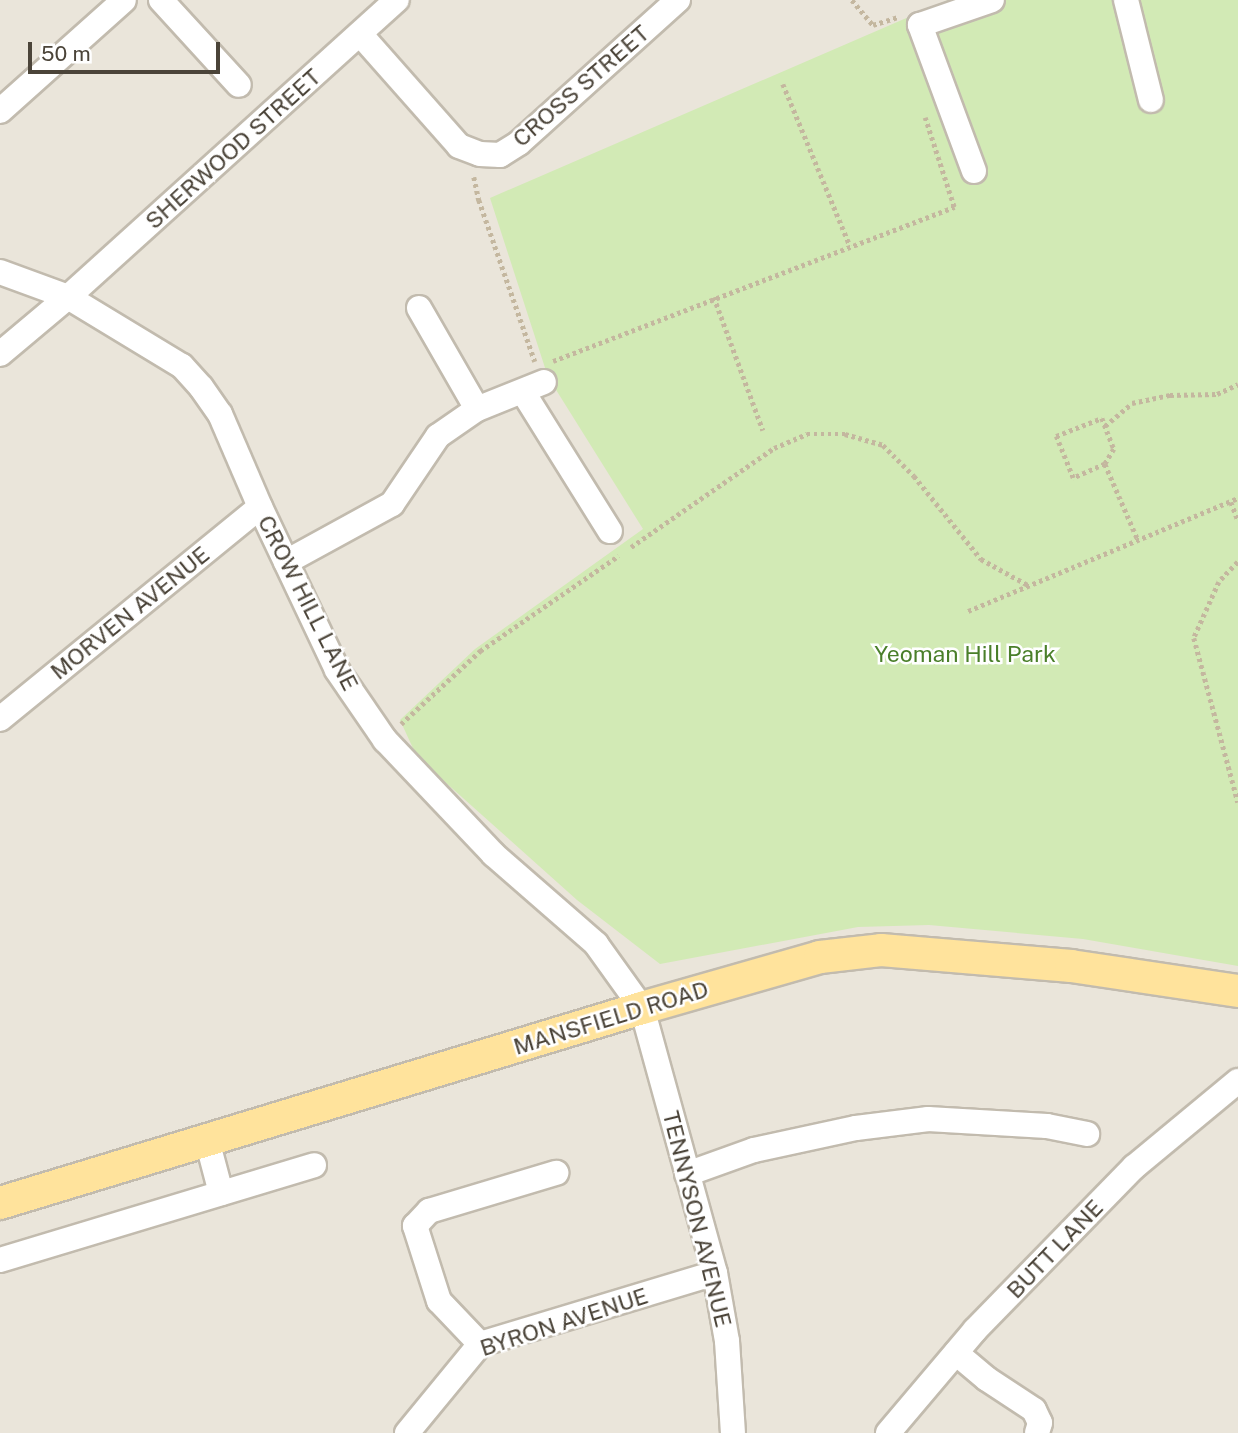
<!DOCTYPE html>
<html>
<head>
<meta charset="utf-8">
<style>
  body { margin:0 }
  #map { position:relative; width:1238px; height:1433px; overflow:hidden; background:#f6f3ec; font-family:"Public Sans",sans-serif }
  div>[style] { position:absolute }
  .residential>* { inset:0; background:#eae5da; transform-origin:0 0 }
  .green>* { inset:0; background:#d2eab5 }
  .path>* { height:4.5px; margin-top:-2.25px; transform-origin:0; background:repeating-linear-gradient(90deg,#c4b79f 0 3.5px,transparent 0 7px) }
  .roads { filter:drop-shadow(2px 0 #c2bbae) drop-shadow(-2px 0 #c2bbae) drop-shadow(0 2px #c2bbae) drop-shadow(0 -2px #c2bbae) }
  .minor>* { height:24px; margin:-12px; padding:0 12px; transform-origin:12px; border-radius:12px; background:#fff }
  .major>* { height:32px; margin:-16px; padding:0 16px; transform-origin:16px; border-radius:16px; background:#ffe39c }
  span { translate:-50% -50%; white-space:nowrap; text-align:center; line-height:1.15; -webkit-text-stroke:5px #fff; paint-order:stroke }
  .street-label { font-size:23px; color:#4b4439 }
  .park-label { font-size:23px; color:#4a7f2a }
  .scale { position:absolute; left:28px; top:42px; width:192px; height:32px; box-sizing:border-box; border:4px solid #4b4439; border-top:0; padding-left:9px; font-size:21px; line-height:24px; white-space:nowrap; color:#4b4439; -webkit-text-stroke:5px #fff; paint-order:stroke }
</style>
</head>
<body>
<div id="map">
  <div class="residential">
    <div style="left:0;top:0;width:1238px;height:1433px"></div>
  </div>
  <div class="green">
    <div style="clip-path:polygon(948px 0,1238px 0,1238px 966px,1083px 939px,929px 925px,858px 927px,660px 964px,577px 900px,417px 757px,400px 720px,475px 649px,643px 529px,548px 377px,490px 198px)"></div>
  </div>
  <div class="path">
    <div style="left:852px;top:0;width:33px;rotate:50deg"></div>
    <div style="left:873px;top:25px;width:25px;rotate:-18deg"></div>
    <div style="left:783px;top:84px;width:175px;rotate:67.5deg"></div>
    <div style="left:474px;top:177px;width:24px;rotate:78deg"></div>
    <div style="left:479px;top:200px;width:171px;rotate:70.9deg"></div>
    <div style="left:714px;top:297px;width:142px;rotate:69.8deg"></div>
    <div style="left:553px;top:361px;width:430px;rotate:-21deg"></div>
    <div style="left:954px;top:207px;width:94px;rotate:-108deg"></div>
    <div style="left:1105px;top:426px;width:35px;rotate:-40deg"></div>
    <div style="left:1132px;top:403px;width:39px;rotate:-12deg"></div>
    <div style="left:1170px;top:395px;width:47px;rotate:-1.2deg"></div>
    <div style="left:1217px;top:394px;width:23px;rotate:-25deg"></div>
    <div style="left:1105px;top:464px;width:35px;rotate:156deg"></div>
    <div style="left:1073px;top:478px;width:45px;rotate:-112deg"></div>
    <div style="left:1056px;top:436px;width:49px;rotate:-21.4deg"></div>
    <div style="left:1102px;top:418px;width:33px;rotate:69deg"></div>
    <div style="left:1114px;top:449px;width:17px;rotate:121deg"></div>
    <div style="left:1105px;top:464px;width:83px;rotate:66.5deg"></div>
    <div style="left:1231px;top:502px;width:19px;rotate:69deg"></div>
    <div style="left:631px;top:547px;width:174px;rotate:-34.7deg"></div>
    <div style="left:774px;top:448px;width:36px;rotate:-23deg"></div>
    <div style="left:807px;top:434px;width:38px"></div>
    <div style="left:845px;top:434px;width:40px;rotate:16deg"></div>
    <div style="left:883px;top:445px;width:44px;rotate:45deg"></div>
    <div style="left:914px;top:476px;width:107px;rotate:51.1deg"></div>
    <div style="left:981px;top:559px;width:54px;rotate:29deg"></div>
    <div style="left:1238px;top:562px;width:28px;rotate:134deg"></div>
    <div style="left:1219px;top:582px;width:61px;rotate:114.1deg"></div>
    <div style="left:1194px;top:638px;width:170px;rotate:75deg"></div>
    <div style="left:968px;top:611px;width:293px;rotate:-22.7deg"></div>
    <div style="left:401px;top:724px;width:108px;rotate:-42.7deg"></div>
    <div style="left:480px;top:651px;width:168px;rotate:-34.5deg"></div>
  </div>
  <div class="roads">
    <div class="minor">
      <div style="left:161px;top:0;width:115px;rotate:47.5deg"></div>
      <div style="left:1126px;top:0;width:103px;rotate:76deg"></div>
      <div style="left:360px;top:34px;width:149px;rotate:48.5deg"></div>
      <div style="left:459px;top:146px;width:22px;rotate:21deg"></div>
      <div style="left:480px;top:154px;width:20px;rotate:3deg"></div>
      <div style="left:500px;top:155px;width:22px;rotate:-32deg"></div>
      <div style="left:519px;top:143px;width:214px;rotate:-42deg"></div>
      <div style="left:0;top:111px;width:166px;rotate:-41.8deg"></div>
      <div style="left:974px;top:171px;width:156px;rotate:-110.3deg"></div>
      <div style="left:920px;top:25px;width:76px;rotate:-19.1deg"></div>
      <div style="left:0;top:272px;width:72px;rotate:20.2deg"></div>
      <div style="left:68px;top:297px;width:133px;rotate:31.2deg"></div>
      <div style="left:182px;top:366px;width:28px;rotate:48deg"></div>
      <div style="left:201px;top:387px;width:33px;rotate:55deg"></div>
      <div style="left:220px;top:414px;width:101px;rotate:66.7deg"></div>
      <div style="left:260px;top:507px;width:180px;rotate:64.7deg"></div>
      <div style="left:337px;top:670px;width:85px;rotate:55.6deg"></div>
      <div style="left:385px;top:740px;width:157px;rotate:46.5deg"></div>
      <div style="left:493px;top:854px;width:137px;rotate:41.1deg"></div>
      <div style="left:596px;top:944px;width:79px;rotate:54.3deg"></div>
      <div style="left:642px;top:1008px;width:275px;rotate:74.6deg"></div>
      <div style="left:715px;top:1273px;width:69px;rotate:80deg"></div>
      <div style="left:727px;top:1341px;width:92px;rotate:86.3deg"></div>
      <div style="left:419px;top:308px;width:116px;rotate:60.1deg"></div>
      <div style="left:0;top:354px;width:89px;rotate:-40deg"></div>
      <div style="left:68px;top:297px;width:443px;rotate:-42.1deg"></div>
      <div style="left:523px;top:392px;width:164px;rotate:58deg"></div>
      <div style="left:286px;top:562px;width:121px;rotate:-28.7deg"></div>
      <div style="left:392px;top:504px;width:82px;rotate:-55.9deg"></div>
      <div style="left:438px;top:436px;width:47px;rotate:-34.7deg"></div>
      <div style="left:477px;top:409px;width:72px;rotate:-21.9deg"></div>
      <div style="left:0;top:719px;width:335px;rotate:-39.2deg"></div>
      <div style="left:207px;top:1140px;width:55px;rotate:75.2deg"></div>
      <div style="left:687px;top:1174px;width:71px;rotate:-19.7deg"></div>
      <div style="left:754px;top:1150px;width:104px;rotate:-12.2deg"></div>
      <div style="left:856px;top:1128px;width:73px;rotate:-7.1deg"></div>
      <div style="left:928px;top:1119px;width:119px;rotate:3.4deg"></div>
      <div style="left:1047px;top:1126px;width:41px;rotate:11.3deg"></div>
      <div style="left:0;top:1260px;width:328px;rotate:-16.8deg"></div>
      <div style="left:480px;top:1344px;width:59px;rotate:-133.6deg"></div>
      <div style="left:439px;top:1301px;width:79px;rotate:-107.7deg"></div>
      <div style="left:415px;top:1226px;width:21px;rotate:-47deg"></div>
      <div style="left:429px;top:1211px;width:133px;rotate:-16.7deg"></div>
      <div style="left:956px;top:1353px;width:40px;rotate:40deg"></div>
      <div style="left:987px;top:1379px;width:56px;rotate:33.4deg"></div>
      <div style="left:1034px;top:1410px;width:14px;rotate:65deg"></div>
      <div style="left:1040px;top:1423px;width:10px;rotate:107deg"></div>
      <div style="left:407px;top:1433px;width:115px;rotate:-50.6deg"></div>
      <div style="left:480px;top:1344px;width:245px;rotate:-16.8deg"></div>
      <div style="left:888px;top:1433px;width:135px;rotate:-49.8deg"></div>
      <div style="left:975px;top:1330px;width:228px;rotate:-45.7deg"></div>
      <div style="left:1134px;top:1167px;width:135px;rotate:-39.6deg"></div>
    </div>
    <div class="major">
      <div style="left:0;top:1203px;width:671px;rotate:-16.9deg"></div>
      <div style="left:642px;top:1008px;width:185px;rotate:-16deg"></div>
      <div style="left:820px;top:957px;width:61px;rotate:-6.5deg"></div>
      <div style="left:881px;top:950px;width:191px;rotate:4.8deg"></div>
      <div style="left:1071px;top:966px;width:169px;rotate:8.5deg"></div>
    </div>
  </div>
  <div class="street-label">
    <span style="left:581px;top:86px;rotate:-41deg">CROSS STREET</span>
    <span style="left:233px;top:149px;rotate:-42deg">SHERWOOD STREET</span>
    <span style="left:308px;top:603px;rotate:63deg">CROW HILL LANE</span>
    <span style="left:130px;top:613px;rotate:-39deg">MORVEN AVENUE</span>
    <span style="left:611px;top:1018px;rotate:-17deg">MANSFIELD ROAD</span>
    <span style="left:697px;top:1219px;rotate:76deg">TENNYSON AVENUE</span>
    <span style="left:1055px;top:1249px;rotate:-46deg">BUTT LANE</span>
    <span style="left:564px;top:1322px;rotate:-18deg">BYRON AVENUE</span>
  </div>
  <div class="park-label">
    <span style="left:965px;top:654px">Yeoman Hill Park</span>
  </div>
  <div class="scale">50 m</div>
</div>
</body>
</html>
